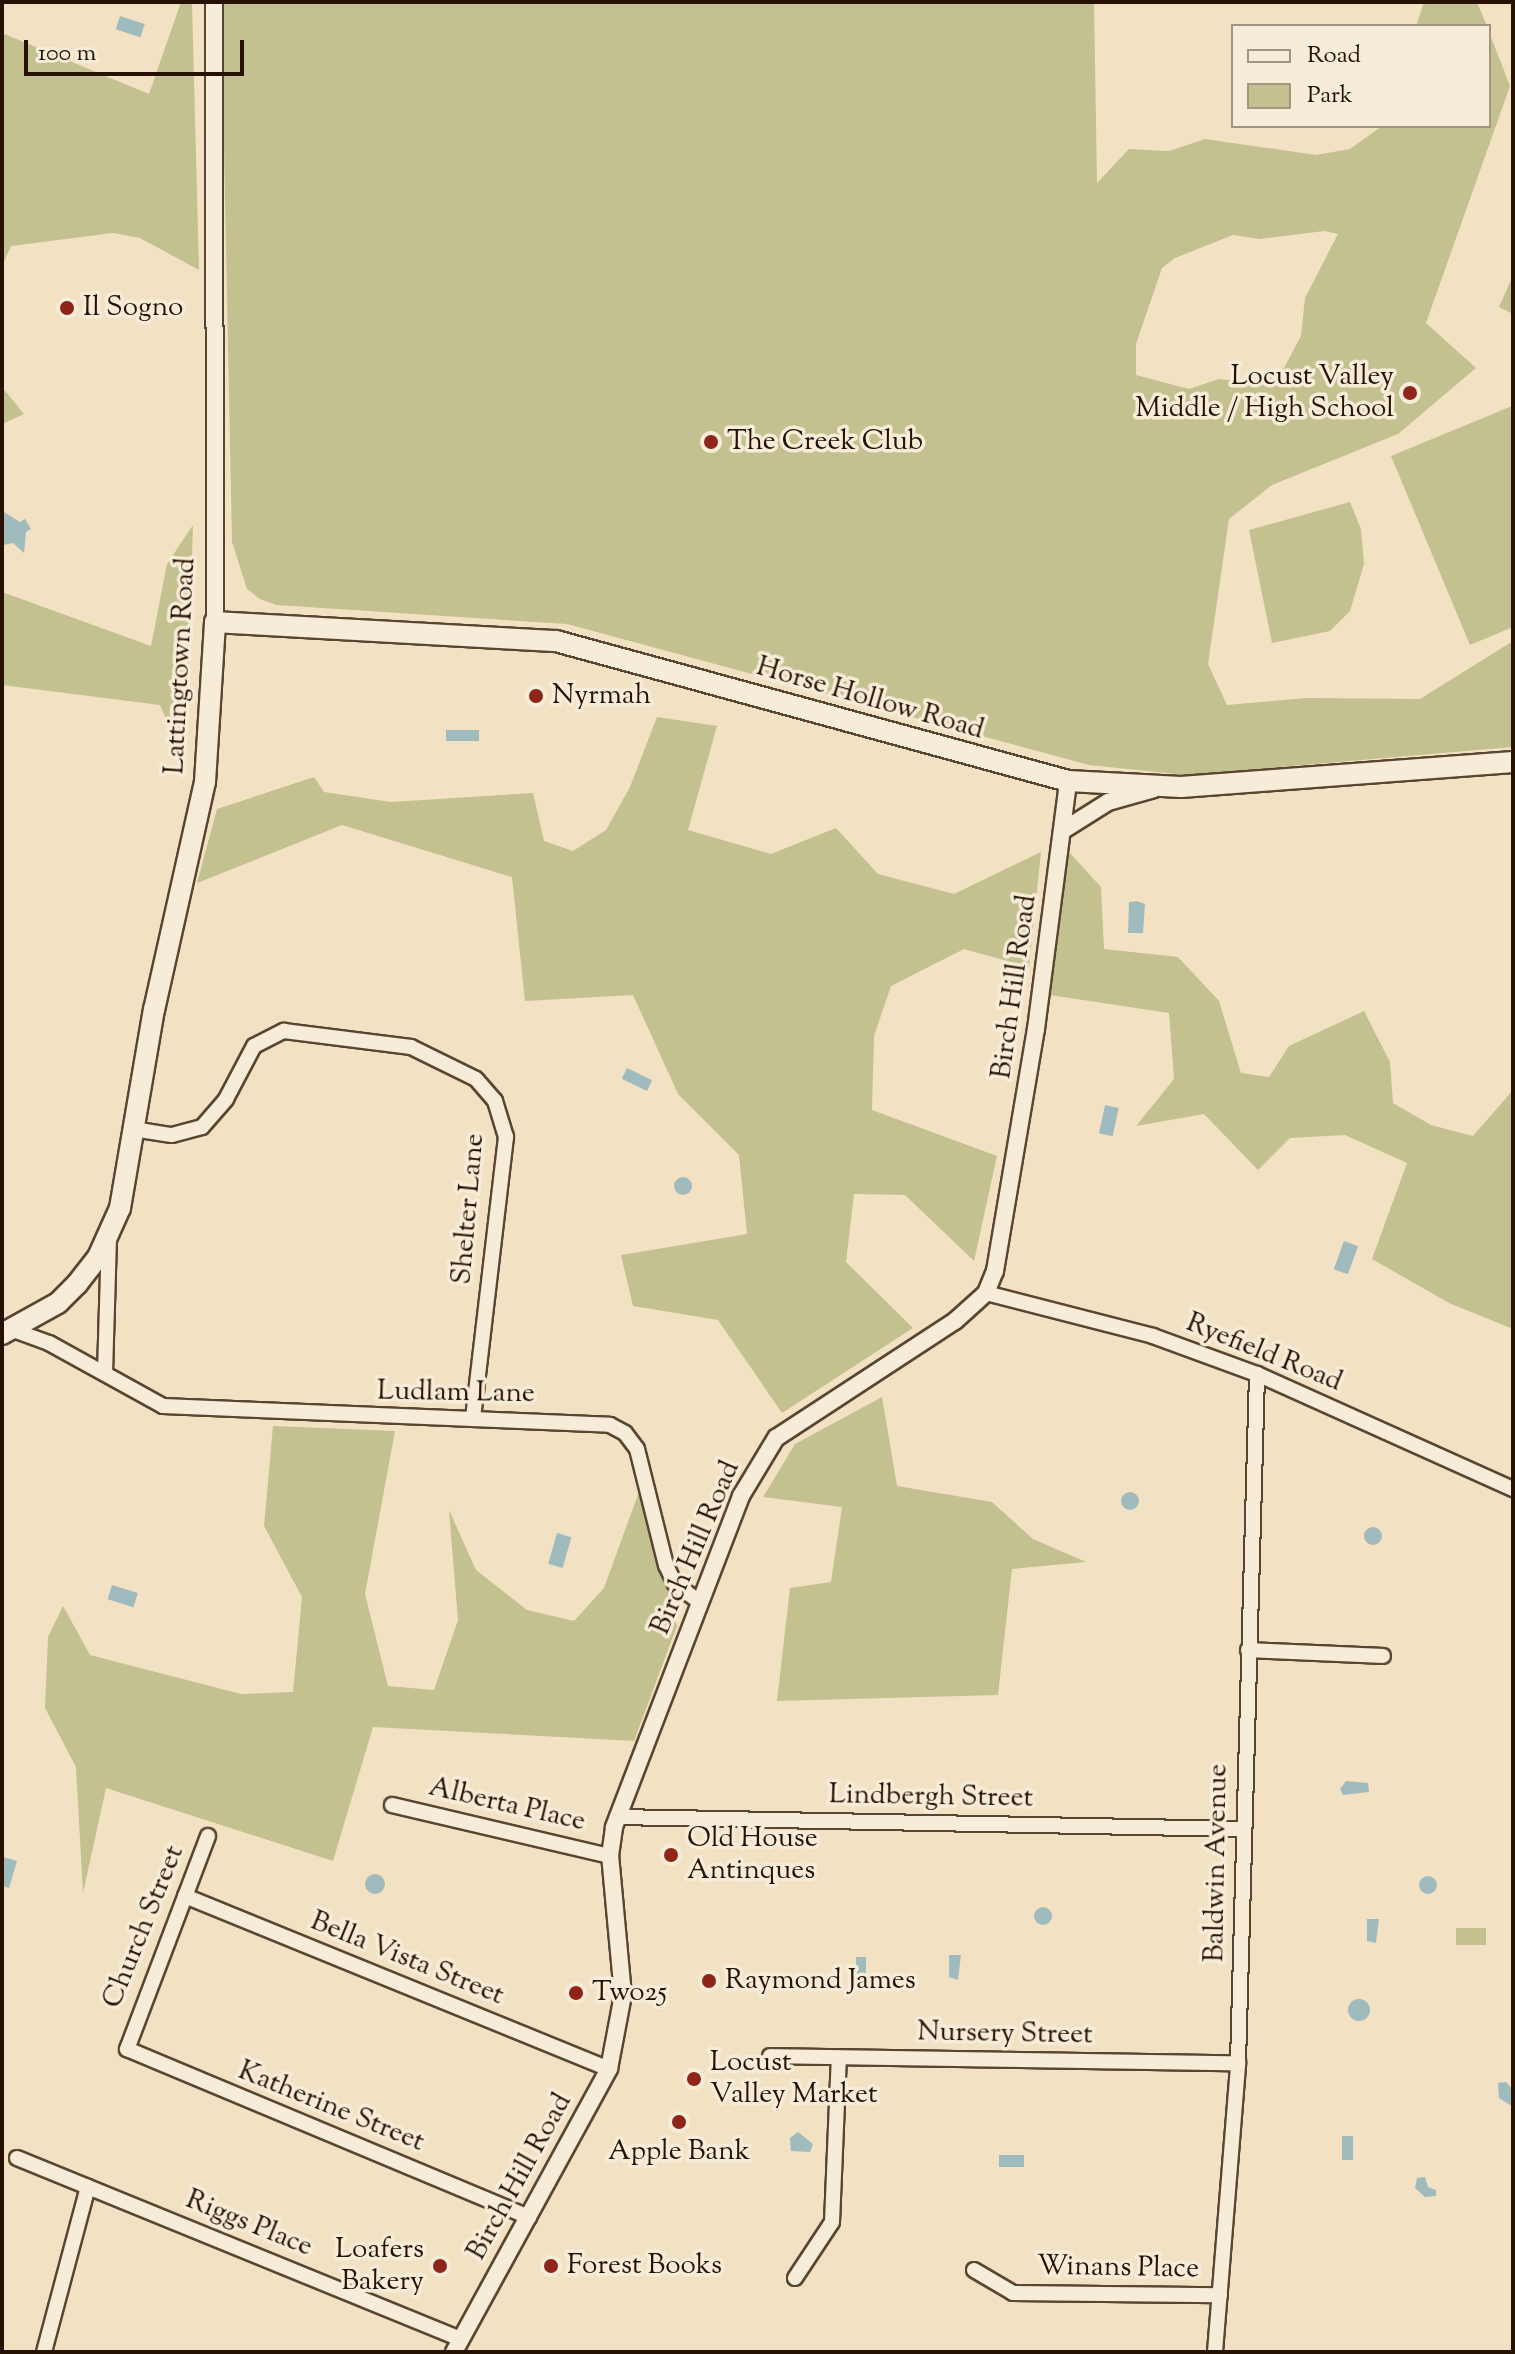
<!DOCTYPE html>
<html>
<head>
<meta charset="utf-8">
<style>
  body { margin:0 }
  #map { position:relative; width:1515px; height:2354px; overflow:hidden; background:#f2e2c3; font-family:"Sorts Mill Goudy",serif }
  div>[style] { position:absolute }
  .green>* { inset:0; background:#c2c18f; transform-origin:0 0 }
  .water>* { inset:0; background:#9fbbbe; transform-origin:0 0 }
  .round { border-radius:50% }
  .roads { filter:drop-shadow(2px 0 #5a4531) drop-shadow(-2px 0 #5a4531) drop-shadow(0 2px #5a4531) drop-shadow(0 -2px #5a4531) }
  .minor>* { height:14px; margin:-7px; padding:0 7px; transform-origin:7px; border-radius:7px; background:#f7ecd8 }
  .tertiary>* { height:16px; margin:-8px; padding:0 8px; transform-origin:8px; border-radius:8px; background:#f7ecd8 }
  .secondary>* { height:20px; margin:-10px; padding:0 10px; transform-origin:10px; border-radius:10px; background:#f7ecd8 }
  .dots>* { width:22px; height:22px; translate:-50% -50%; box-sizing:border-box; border:4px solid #f7ecd8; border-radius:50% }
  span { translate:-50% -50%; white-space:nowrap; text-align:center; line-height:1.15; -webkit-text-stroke:7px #f7ecd8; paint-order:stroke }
  .poi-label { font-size:28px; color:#271100 }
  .left { translate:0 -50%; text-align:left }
  .right { translate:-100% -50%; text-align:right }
  .street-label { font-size:28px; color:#271100 }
  .frame { position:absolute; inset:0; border:4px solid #271100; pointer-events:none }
  .legend { position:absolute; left:1231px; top:24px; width:260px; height:104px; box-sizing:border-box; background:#f7ecd8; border:2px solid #a49482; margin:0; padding:10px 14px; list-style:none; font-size:24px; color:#271100 }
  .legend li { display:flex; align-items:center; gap:16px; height:40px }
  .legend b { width:40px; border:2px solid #a49482 }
  .scale { position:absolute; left:24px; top:40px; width:220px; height:36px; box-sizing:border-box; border:4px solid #271100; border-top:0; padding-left:10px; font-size:24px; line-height:28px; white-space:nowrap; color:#271100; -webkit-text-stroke:6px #f7ecd8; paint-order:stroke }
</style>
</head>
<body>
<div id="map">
  <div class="green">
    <div style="clip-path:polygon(181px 2px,192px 2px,199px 270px,140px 238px,113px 233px,11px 246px,2px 266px,2px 33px,149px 94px)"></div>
    <div style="clip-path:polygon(evenodd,221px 2px,1094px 2px,1097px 183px,1129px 149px,1169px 151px,1205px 139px,1316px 155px,1350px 149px,1382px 126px,1489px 126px,1489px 32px,1510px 86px,1426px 323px,1476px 368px,1398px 434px,1272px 485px,1229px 519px,1208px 664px,1227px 705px,1306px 698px,1420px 699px,1513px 641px,1513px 747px,1186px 775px,1089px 765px,567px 624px,276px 605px,260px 599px,247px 589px,232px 542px,221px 2px,1324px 231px,1338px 234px,1305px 298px,1301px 336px,1284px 368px,1261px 383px,1219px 379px,1189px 389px,1136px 375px,1136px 344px,1162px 268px,1175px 258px,1233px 235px,1260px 239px,1324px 231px)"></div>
    <div style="clip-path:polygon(1424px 2px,1477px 2px,1487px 26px,1416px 26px)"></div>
    <div style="clip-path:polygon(1511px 280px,1513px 281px,1513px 314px,1499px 307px)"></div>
    <div style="clip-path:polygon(2px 387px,24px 414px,2px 424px)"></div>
    <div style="clip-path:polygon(1512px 406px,1513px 627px,1470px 645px,1391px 456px)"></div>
    <div style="clip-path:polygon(1350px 502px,1361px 529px,1364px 564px,1350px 611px,1330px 631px,1272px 643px,1249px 530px)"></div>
    <div style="clip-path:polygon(193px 525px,185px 763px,160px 705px,2px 685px,2px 592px,151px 646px,167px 564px)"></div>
    <div style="clip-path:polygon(657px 717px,717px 726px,688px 830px,771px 854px,836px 828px,878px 874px,954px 894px,1041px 852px,1029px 967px,964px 949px,891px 986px,874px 1036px,872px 1110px,997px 1156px,974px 1261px,905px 1195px,854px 1194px,846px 1262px,913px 1328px,782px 1413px,718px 1320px,633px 1306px,621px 1255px,747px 1234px,739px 1155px,678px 1094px,633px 995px,525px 1001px,512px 877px,342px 825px,197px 883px,217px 809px,314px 777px,324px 792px,391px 802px,533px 793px,544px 841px,573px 851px,606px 830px,630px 787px)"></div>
    <div style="clip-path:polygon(1069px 852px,1101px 887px,1104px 949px,1178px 957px,1219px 1001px,1241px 1073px,1269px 1077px,1289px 1046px,1364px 1011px,1390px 1062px,1393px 1103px,1431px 1125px,1473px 1136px,1513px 1090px,1513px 1329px,1449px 1303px,1372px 1259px,1407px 1163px,1345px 1135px,1290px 1138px,1258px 1170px,1204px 1114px,1136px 1126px,1174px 1079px,1169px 1013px,1050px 995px)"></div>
    <div style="clip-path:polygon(882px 1397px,897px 1486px,992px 1502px,1033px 1539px,1086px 1562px,1012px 1569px,998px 1695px,777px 1701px,790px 1588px,831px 1582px,842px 1507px,763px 1497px,795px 1444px)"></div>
    <div style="clip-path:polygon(273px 1426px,395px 1431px,365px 1594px,388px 1686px,434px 1690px,458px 1620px,449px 1510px,476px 1570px,527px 1610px,574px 1621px,604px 1588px,640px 1489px,677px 1626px,634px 1741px,373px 1727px,333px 1861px,106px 1788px,83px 1893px,76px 1767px,45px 1708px,48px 1637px,63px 1606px,90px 1655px,241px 1694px,293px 1692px,302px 1597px,264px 1526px)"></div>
    <div style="left:1456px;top:1928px;width:30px;height:17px"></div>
  </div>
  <div class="water">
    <div style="left:120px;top:16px;width:26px;height:14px;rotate:18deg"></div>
    <div style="clip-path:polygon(4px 512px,20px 522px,25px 519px,31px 529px,26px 532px,24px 553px,13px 543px,3px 545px)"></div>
    <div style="left:479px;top:730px;width:11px;height:33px;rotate:90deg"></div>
    <div style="clip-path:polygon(1137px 901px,1145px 904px,1143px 933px,1128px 933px,1129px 902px)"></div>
    <div style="left:627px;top:1068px;width:28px;height:12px;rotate:26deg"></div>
    <div style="left:1105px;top:1105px;width:14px;height:29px;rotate:12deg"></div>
    <div class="round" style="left:674px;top:1177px;width:18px;height:18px"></div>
    <div style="left:1344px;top:1241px;width:15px;height:30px;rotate:20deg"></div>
    <div class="round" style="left:1121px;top:1492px;width:18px;height:18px"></div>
    <div class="round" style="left:1364px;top:1527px;width:18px;height:18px"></div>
    <div style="left:557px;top:1533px;width:15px;height:32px;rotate:16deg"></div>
    <div style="left:112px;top:1585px;width:27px;height:15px;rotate:17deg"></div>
    <div style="clip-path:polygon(1346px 1781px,1368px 1783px,1369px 1792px,1343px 1795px,1340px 1789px)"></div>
    <div style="clip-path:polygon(3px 1857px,17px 1861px,9px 1888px,2px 1886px)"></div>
    <div class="round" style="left:365px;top:1874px;width:20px;height:20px"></div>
    <div class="round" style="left:1419px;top:1876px;width:18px;height:18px"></div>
    <div class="round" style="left:1034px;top:1907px;width:18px;height:18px"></div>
    <div style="clip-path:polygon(1367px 1919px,1379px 1919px,1376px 1943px,1367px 1941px)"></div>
    <div style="clip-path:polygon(949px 1955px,961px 1955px,958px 1980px,949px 1977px)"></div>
    <div style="clip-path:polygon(856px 1957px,866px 1957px,866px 1981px,849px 1981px,849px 1973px,856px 1973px)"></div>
    <div class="round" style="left:1348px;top:1999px;width:22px;height:22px"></div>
    <div style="clip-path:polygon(1498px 2083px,1506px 2082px,1513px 2090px,1513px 2107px,1499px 2098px)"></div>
    <div style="clip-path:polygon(798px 2132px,813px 2144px,810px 2152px,791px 2151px,790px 2138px)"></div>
    <div style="left:1342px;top:2136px;width:11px;height:24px"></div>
    <div style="left:999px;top:2155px;width:25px;height:12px"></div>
    <div style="clip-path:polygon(1425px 2177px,1428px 2187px,1436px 2190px,1436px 2196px,1425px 2197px,1415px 2188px,1417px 2178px)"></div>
  </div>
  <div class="roads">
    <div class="minor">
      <div style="left:133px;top:1129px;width:39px;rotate:9deg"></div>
      <div style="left:172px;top:1135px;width:31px;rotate:-15deg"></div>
      <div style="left:202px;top:1127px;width:37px;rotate:-49deg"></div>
      <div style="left:226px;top:1099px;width:60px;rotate:-62.2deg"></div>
      <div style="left:254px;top:1046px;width:34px;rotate:-27deg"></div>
      <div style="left:284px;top:1031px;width:128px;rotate:7.2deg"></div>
      <div style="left:411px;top:1047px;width:72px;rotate:26.2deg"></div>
      <div style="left:476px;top:1079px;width:29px;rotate:49deg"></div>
      <div style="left:495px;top:1101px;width:38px;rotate:73deg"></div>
      <div style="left:506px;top:1137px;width:284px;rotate:96.7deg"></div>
      <div style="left:986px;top:1293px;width:172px;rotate:14.4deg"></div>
      <div style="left:1153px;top:1336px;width:111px;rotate:20.1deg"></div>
      <div style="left:1257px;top:1374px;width:281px;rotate:24.2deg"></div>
      <div style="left:16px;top:1331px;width:35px;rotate:20deg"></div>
      <div style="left:49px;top:1343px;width:130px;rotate:28.9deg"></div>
      <div style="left:163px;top:1406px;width:447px;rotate:2.4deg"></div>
      <div style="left:610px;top:1425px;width:17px;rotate:28deg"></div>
      <div style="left:625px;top:1433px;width:20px;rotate:53deg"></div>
      <div style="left:637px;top:1449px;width:120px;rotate:76deg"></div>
      <div style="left:666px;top:1565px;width:21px;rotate:65deg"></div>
      <div style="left:675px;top:1584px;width:29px;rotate:36deg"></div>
      <div style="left:105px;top:1373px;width:131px;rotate:-88.3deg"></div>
      <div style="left:1248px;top:1650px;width:135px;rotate:2.5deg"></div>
      <div style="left:392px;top:1805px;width:224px;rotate:13.2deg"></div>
      <div style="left:617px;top:1817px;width:627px;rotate:1.1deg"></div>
      <div style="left:208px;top:1836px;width:228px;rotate:110.8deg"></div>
      <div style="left:127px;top:2049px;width:436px;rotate:22.7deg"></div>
      <div style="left:185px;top:1896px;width:458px;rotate:22.2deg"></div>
      <div style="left:770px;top:2056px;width:468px;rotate:0.9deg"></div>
      <div style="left:17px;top:2158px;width:479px;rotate:22.2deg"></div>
      <div style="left:974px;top:2270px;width:45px;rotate:30.5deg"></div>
      <div style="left:1013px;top:2293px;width:207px;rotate:0.6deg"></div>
      <div style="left:795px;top:2278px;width:67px;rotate:-56.5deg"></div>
      <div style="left:832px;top:2222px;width:164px;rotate:-87.6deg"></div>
      <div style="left:44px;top:2352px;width:171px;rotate:-75.1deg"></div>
      <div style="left:1215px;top:2352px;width:290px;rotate:-85.4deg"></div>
      <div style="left:1238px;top:2063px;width:689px;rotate:-88.42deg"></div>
    </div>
    <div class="tertiary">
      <div style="left:214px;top:2px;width:620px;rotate:89.91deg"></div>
      <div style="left:1062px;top:831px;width:54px;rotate:-32.2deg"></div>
      <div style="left:1108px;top:802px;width:48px;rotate:-15.8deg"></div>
      <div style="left:454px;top:2352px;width:323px;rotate:-61.3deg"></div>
      <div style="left:609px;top:2069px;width:75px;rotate:-79.3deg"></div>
      <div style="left:623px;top:1995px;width:140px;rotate:-95.3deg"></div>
      <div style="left:610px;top:1856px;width:29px;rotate:-82deg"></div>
      <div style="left:614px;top:1827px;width:355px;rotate:-69deg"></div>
      <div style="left:741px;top:1496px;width:68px;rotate:-58.9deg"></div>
      <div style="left:776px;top:1438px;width:214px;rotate:-33.2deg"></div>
      <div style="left:955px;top:1321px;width:42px;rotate:-42.1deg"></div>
      <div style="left:986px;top:1293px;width:24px;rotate:-68deg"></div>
      <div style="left:995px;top:1271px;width:245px;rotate:-80.4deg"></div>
      <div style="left:1036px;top:1029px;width:250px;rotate:-82.6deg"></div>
    </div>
    <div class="secondary">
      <div style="left:2px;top:1334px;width:64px;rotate:-29deg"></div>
      <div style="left:58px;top:1303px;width:27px;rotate:-45deg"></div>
      <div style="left:77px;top:1284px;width:34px;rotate:-52deg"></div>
      <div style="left:98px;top:1257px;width:54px;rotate:-65.8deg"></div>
      <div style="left:120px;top:1208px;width:201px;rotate:-80.3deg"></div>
      <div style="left:154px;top:1010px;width:234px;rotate:-77.4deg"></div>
      <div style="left:205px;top:782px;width:160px;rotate:-86.4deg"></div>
      <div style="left:215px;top:622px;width:342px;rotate:3.2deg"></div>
      <div style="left:556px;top:641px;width:531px;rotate:15.29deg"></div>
      <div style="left:1068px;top:781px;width:113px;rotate:3deg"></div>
      <div style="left:1181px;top:787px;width:333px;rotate:-4.3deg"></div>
    </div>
  </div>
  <div class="dots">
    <div style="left:67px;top:308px;background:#8f2418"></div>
    <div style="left:1410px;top:393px;background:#8f2418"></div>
    <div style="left:711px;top:442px;background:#8f2418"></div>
    <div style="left:536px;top:696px;background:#8f2418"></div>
    <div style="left:671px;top:1855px;background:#8f2418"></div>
    <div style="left:709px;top:1981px;background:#8f2418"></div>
    <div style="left:576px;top:1993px;background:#8f2418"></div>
    <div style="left:694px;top:2079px;background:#8f2418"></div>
    <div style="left:679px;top:2122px;background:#8f2418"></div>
    <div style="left:440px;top:2266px;background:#8f2418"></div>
    <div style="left:551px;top:2266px;background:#8f2418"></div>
  </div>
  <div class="poi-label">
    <span class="left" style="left:83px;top:308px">Il Sogno</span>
    <span class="right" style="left:1394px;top:393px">Locust Valley<br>Middle / High School</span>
    <span class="left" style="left:727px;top:442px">The Creek Club</span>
    <span class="left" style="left:552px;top:696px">Nyrmah</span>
    <span class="left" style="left:687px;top:1855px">Old House<br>Antinques</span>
    <span class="left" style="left:725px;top:1981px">Raymond James</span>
    <span class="left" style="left:592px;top:1993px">Two25</span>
    <span class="left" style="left:710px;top:2079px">Locust<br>Valley Market</span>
    <span style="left:679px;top:2152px">Apple Bank</span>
    <span class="right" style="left:424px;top:2266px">Loafers<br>Bakery</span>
    <span class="left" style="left:567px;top:2266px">Forest Books</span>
  </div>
  <div class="street-label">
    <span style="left:181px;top:666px;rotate:-87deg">Lattingtown Road</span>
    <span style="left:870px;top:699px;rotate:16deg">Horse Hollow Road</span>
    <span style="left:1015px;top:987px;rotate:-82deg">Birch Hill Road</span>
    <span style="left:469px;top:1209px;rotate:-85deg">Shelter Lane</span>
    <span style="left:1264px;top:1353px;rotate:22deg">Ryefield Road</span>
    <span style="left:456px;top:1393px;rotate:1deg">Ludlam Lane</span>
    <span style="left:696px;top:1548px;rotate:-67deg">Birch Hill Road</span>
    <span style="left:931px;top:1797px;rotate:1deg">Lindbergh Street</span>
    <span style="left:507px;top:1805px;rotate:13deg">Alberta Place</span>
    <span style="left:1217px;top:1863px;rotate:-89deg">Baldwin Avenue</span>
    <span style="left:144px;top:1927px;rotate:-68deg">Church Street</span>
    <span style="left:407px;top:1959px;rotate:22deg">Bella Vista Street</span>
    <span style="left:1005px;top:2034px;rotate:1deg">Nursery Street</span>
    <span style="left:331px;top:2107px;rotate:22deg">Katherine Street</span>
    <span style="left:520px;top:2177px;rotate:-61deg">Birch Hill Road</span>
    <span style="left:249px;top:2224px;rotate:22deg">Riggs Place</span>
    <span style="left:1118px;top:2268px;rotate:1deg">Winans Place</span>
  </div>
  <div class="frame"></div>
  <ul class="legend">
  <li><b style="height:10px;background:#f7ecd8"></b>Road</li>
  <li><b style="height:22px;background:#c2c18f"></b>Park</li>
  </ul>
  <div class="scale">100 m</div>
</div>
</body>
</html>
